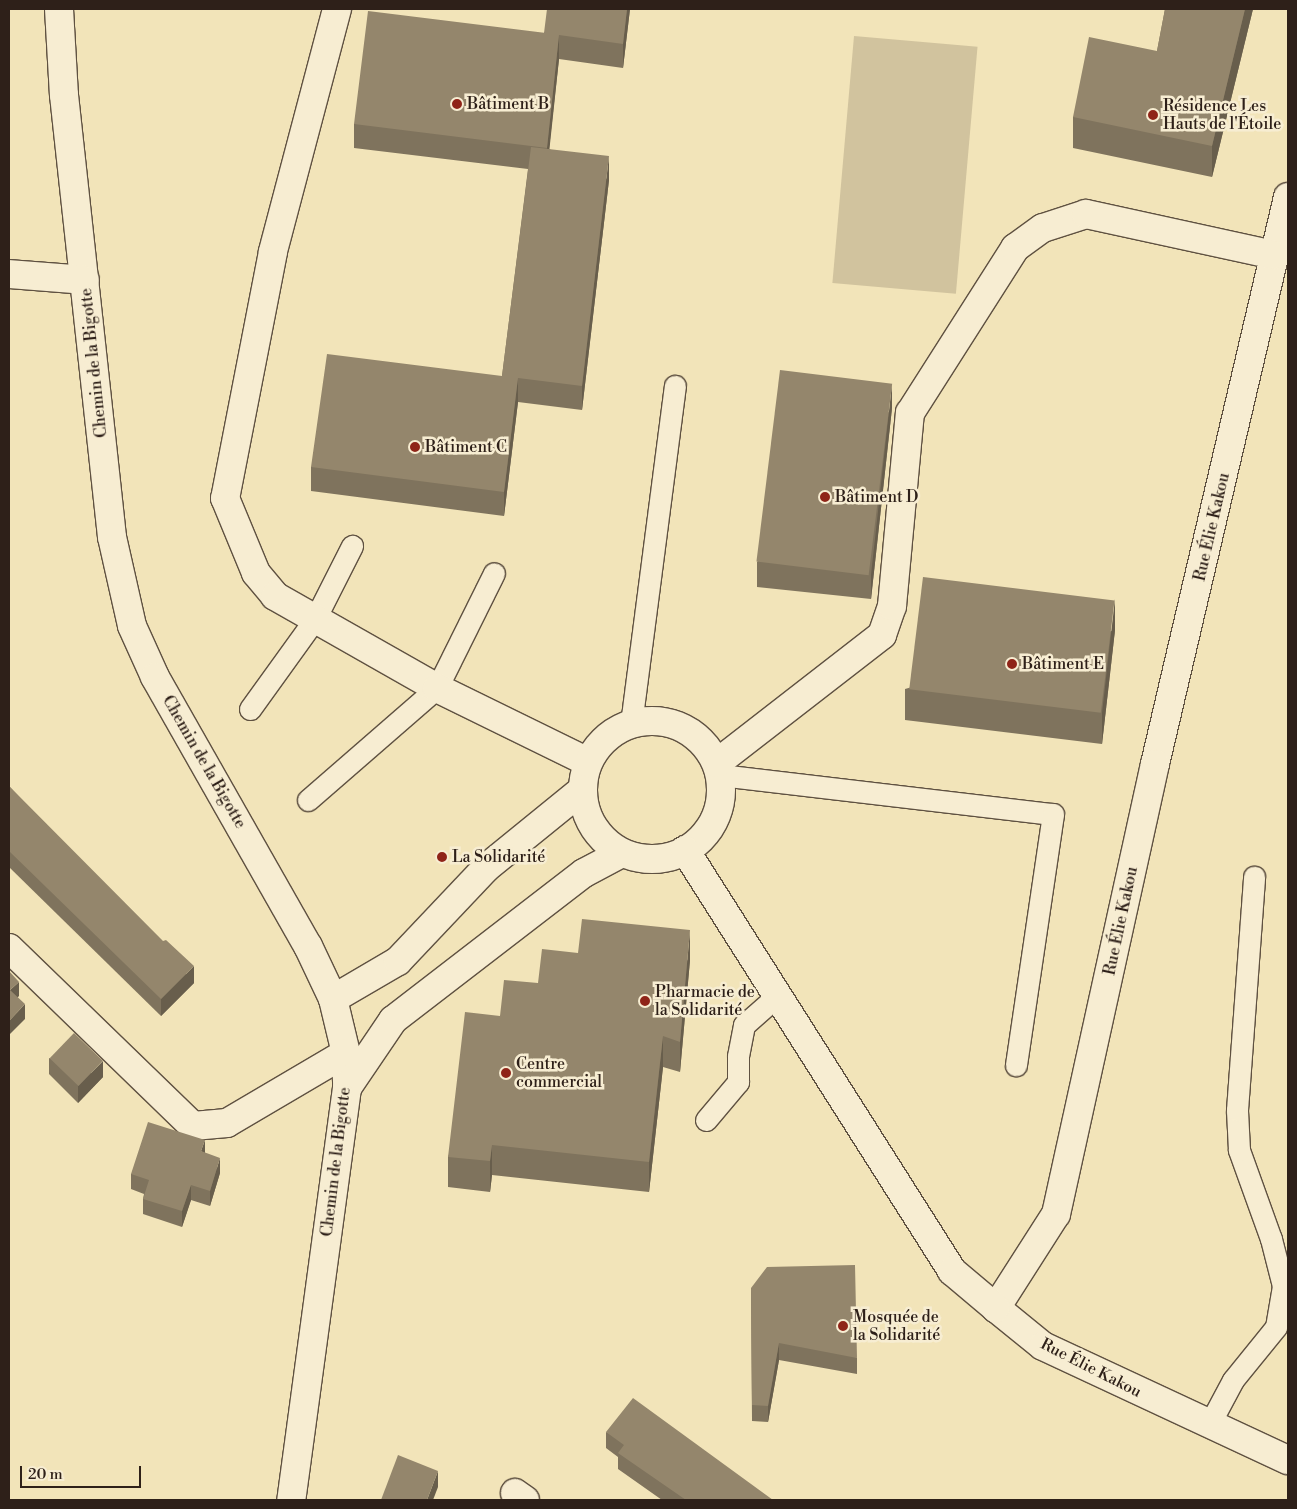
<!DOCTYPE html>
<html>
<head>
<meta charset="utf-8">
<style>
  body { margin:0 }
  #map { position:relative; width:1297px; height:1509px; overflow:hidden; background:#f2e4b9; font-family:"Libre Bodoni",serif }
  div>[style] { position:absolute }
  .green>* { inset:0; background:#d1c39e; transform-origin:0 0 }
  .roads { filter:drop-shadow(1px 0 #5f5141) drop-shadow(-1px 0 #5f5141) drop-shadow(0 1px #5f5141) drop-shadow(0 -1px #5f5141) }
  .service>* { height:21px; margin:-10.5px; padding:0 10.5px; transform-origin:10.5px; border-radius:10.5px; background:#f7edd2 }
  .minor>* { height:28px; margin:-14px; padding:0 14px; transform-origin:14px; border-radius:14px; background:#f7edd2 }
  .minor>.ring { margin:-14px; padding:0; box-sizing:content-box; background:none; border:28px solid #f7edd2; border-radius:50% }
  .wall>* { inset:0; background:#7f735d }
  .shaded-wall>* { inset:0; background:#685e4c }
  .building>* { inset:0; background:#94866c; transform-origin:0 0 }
  .dots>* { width:14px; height:14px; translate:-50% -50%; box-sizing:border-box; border:2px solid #f7edd2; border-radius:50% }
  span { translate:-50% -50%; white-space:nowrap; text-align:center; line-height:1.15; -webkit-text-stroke:5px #f7edd2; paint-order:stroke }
  .poi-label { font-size:16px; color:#2e2019 }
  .left { translate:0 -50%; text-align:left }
  .street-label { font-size:16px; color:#2e2019 }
  .frame { position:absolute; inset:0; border:10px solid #2e2019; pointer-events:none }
  .scale { position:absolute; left:20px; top:1466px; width:121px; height:22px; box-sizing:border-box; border:2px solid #2e2019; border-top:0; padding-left:6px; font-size:15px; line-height:18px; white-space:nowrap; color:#2e2019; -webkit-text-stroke:4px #f7edd2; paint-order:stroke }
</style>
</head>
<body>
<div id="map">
  <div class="green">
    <div style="left:854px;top:36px;width:124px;height:248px;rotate:5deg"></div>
  </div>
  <div class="roads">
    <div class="service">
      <div style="left:250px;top:709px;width:111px;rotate:-54.2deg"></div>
      <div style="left:315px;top:619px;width:82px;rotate:-63.1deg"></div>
      <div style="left:631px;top:724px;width:341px;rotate:-82.6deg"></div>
      <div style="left:720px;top:775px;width:335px;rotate:6.7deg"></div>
      <div style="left:1053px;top:814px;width:254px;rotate:98.4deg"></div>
      <div style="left:308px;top:800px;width:171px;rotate:-41deg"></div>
      <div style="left:437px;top:688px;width:128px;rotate:-63.6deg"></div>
      <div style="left:706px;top:1120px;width:50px;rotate:-49.9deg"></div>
      <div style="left:738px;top:1082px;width:26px;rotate:-90deg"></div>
      <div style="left:738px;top:1056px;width:32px;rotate:-79deg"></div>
      <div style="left:744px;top:1025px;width:44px;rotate:-41.3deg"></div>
      <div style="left:1209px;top:1425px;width:51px;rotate:-61.9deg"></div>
      <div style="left:1233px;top:1380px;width:68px;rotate:-50.9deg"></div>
      <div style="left:1276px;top:1327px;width:42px;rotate:-80.3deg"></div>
      <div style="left:1283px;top:1286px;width:49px;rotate:-104.3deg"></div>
      <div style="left:1271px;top:1239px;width:95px;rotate:-109.8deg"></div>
      <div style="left:1239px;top:1150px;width:40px;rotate:-92.9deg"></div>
      <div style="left:1237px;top:1110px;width:234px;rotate:-85.8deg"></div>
    </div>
    <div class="minor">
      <div style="left:59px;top:9px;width:86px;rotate:86.7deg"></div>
      <div style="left:64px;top:95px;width:445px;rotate:83.8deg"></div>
      <div style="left:112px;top:537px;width:91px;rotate:77.3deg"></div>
      <div style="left:132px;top:626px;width:56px;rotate:65.7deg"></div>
      <div style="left:155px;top:677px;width:309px;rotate:60.4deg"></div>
      <div style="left:308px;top:946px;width:59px;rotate:64.7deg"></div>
      <div style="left:333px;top:999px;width:56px;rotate:76.5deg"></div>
      <div style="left:346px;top:1053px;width:35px;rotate:88deg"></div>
      <div style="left:347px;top:1088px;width:416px;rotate:97.7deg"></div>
      <div style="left:337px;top:9px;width:251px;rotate:104.8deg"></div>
      <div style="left:273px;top:252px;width:251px;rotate:101deg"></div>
      <div style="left:225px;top:498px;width:81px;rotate:67.5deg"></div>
      <div style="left:256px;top:573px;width:30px;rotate:50deg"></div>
      <div style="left:275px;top:596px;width:186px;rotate:29.6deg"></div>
      <div style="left:437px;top:688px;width:168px;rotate:26.1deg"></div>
      <div style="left:1288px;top:197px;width:582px;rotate:103.2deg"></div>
      <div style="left:1155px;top:764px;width:461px;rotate:102.4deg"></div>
      <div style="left:1056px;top:1214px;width:112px;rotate:122.6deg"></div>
      <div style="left:996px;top:1308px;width:60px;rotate:39deg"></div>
      <div style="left:1043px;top:1346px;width:270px;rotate:25deg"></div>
      <div style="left:9px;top:274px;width:76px;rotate:4.5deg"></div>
      <div class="ring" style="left:583px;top:721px;width:110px;height:110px"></div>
      <div style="left:717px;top:763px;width:209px;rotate:-37.8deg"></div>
      <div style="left:882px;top:635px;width:31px;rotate:-71deg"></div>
      <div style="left:892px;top:606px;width:194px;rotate:-84.7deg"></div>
      <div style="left:910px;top:413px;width:196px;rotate:-57.5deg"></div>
      <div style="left:1015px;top:248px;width:34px;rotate:-36deg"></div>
      <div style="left:1043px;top:228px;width:45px;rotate:-18deg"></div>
      <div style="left:1086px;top:214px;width:192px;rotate:12.3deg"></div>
      <div style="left:685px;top:850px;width:499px;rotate:57.6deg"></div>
      <div style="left:952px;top:1271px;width:57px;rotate:40.1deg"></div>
      <div style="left:9px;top:948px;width:256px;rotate:44.1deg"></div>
      <div style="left:193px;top:1126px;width:34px;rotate:-5deg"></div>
      <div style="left:227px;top:1123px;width:138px;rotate:-30.5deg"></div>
      <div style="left:333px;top:999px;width:75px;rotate:-30.3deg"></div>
      <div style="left:398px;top:961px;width:128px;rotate:-46.6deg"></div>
      <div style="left:486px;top:868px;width:124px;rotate:-39.1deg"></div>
      <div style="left:347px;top:1088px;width:82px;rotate:-55.9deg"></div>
      <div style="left:393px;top:1020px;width:241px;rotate:-37.6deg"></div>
      <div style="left:584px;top:873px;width:43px;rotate:-27.8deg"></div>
      <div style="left:515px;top:1493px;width:12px;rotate:35deg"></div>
    </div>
  </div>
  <div class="wall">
    <div style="clip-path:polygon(630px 9px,623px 68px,559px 59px,549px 149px,609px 180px,582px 410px,518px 402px,504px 516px,311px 491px,311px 467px,502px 376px,528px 169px,354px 148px,354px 124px,544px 33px)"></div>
    <div style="clip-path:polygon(1165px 9px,1253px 9px,1212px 177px,1073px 148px,1073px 117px,1157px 51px)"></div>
    <div style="clip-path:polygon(892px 408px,871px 599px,757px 587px,757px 562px)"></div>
    <div style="clip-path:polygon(1115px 630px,1102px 744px,905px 720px,905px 689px)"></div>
    <div style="clip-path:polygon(9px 786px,194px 983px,161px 1016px,9px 867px)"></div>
    <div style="clip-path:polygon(690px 960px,680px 1072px,663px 1067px,649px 1192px,492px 1175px,490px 1192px,448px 1187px,448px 1157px,500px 1016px,538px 983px)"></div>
    <div style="clip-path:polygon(49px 1058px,103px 1077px,78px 1103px,49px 1074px)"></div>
    <div style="clip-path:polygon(205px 1153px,220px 1173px,210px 1206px,191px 1200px,182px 1227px,143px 1214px,143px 1199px,144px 1194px,131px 1189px,131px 1174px)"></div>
    <div style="clip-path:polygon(751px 1288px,857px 1358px,857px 1374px,779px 1360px,768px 1422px,752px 1421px)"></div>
    <div style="clip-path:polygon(606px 1432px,773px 1500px,662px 1500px,618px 1469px,618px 1457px,606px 1448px)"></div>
  </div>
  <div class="shaded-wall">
    <div style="clip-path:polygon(627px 9px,630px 9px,623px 68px,623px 44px)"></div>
    <div style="clip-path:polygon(1245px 9px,1253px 9px,1212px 177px,1212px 146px)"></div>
    <div style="clip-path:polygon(559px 35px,559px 59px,547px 172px,547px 148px)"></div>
    <div style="clip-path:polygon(609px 156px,609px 180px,582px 410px,582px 386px)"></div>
    <div style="clip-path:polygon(518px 378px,518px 402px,504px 516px,504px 492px)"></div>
    <div style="clip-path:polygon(892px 384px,892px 408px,871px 599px,871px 575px)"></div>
    <div style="clip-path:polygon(1115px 599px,1115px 630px,1102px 744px,1102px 713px)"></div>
    <div style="clip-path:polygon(690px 930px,690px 960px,680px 1072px,680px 1042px)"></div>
    <div style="clip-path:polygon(194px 966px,194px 983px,161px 1016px,161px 999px)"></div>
    <div style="clip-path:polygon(19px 982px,19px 996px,10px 1005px,10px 990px)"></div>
    <div style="clip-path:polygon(25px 1004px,25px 1019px,9px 1035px,9px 1021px)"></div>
    <div style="clip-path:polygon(663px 1036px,663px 1067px,649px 1192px,649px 1162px)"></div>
    <div style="clip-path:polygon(103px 1061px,103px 1077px,78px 1103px,78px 1086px)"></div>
    <div style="clip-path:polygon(205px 1140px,205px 1155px,201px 1151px)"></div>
    <div style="clip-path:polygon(492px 1145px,492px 1175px,490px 1192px,490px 1161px)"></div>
    <div style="clip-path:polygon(220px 1158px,220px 1173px,210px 1206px,210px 1191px)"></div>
    <div style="clip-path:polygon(191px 1185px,191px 1200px,182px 1227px,182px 1211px)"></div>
    <div style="clip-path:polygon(779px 1343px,779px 1360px,768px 1422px,768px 1406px)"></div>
    <div style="clip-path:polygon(438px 1471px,438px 1487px,433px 1500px,427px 1500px)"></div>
  </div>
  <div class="building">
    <div style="clip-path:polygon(547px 9px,627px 9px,623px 44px,559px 35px,547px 148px,354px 124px,368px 11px,554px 34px,544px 33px)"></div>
    <div style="clip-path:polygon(1165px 9px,1245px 9px,1212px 146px,1073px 117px,1089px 37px,1157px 51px)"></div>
    <div style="clip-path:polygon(531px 147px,609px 156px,582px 386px,518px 378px,504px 492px,311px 467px,327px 354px,502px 376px)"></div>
    <div style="left:780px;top:370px;width:113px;height:193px;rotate:7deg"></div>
    <div style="left:923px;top:577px;width:193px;height:113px;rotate:7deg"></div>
    <div style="clip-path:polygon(9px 786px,163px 941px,166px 940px,194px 966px,161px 999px,9px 851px)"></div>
    <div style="clip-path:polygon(582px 919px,690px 930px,680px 1042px,663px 1036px,649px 1162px,492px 1145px,490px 1161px,448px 1157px,465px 1012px,500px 1016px,504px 980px,538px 983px,542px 949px,578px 953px)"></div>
    <div style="clip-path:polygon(9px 971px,19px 982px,10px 990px,25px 1004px,9px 1021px)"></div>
    <div style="left:74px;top:1033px;width:40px;height:35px;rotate:44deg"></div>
    <div style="clip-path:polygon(148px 1122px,205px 1140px,201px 1151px,220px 1158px,210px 1191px,191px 1185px,182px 1211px,143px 1199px,149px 1180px,131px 1174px)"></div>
    <div style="clip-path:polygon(855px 1265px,857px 1358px,779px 1343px,768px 1406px,752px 1405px,751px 1288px,767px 1267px)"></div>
    <div style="clip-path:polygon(633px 1398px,773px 1500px,686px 1500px,618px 1453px,624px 1445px,606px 1432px)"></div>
    <div style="clip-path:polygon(398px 1455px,438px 1471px,427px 1500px,381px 1500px)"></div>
  </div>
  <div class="dots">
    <div style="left:457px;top:104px;background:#8f2418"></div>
    <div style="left:1153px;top:115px;background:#8f2418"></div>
    <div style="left:415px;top:447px;background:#8f2418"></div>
    <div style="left:825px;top:497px;background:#8f2418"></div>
    <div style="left:1012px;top:664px;background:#8f2418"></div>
    <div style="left:442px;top:857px;background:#8f2418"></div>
    <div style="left:645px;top:1001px;background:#8f2418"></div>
    <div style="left:506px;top:1073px;background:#8f2418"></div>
    <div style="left:843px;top:1326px;background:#8f2418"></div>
  </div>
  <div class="poi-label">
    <span class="left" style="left:467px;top:104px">Bâtiment B</span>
    <span class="left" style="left:1163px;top:115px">Résidence Les<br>Hauts de l'Étoile</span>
    <span class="left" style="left:425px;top:447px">Bâtiment C</span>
    <span class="left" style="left:835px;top:497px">Bâtiment D</span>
    <span class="left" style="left:1022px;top:664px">Bâtiment E</span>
    <span class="left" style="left:452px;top:857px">La Solidarité</span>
    <span class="left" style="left:655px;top:1001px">Pharmacie de<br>la Solidarité</span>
    <span class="left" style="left:516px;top:1073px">Centre<br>commercial</span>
    <span class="left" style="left:853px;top:1326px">Mosquée de<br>la Solidarité</span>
  </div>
  <div class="street-label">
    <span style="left:94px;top:363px;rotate:-96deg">Chemin de la Bigotte</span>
    <span style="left:1212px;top:527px;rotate:-77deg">Rue Élie Kakou</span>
    <span style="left:204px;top:762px;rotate:60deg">Chemin de la Bigotte</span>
    <span style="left:1121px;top:921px;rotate:-78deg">Rue Élie Kakou</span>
    <span style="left:336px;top:1162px;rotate:-83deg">Chemin de la Bigotte</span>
    <span style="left:1091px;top:1368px;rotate:27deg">Rue Élie Kakou</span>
  </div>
  <div class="frame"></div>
  <div class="scale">20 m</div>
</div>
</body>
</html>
